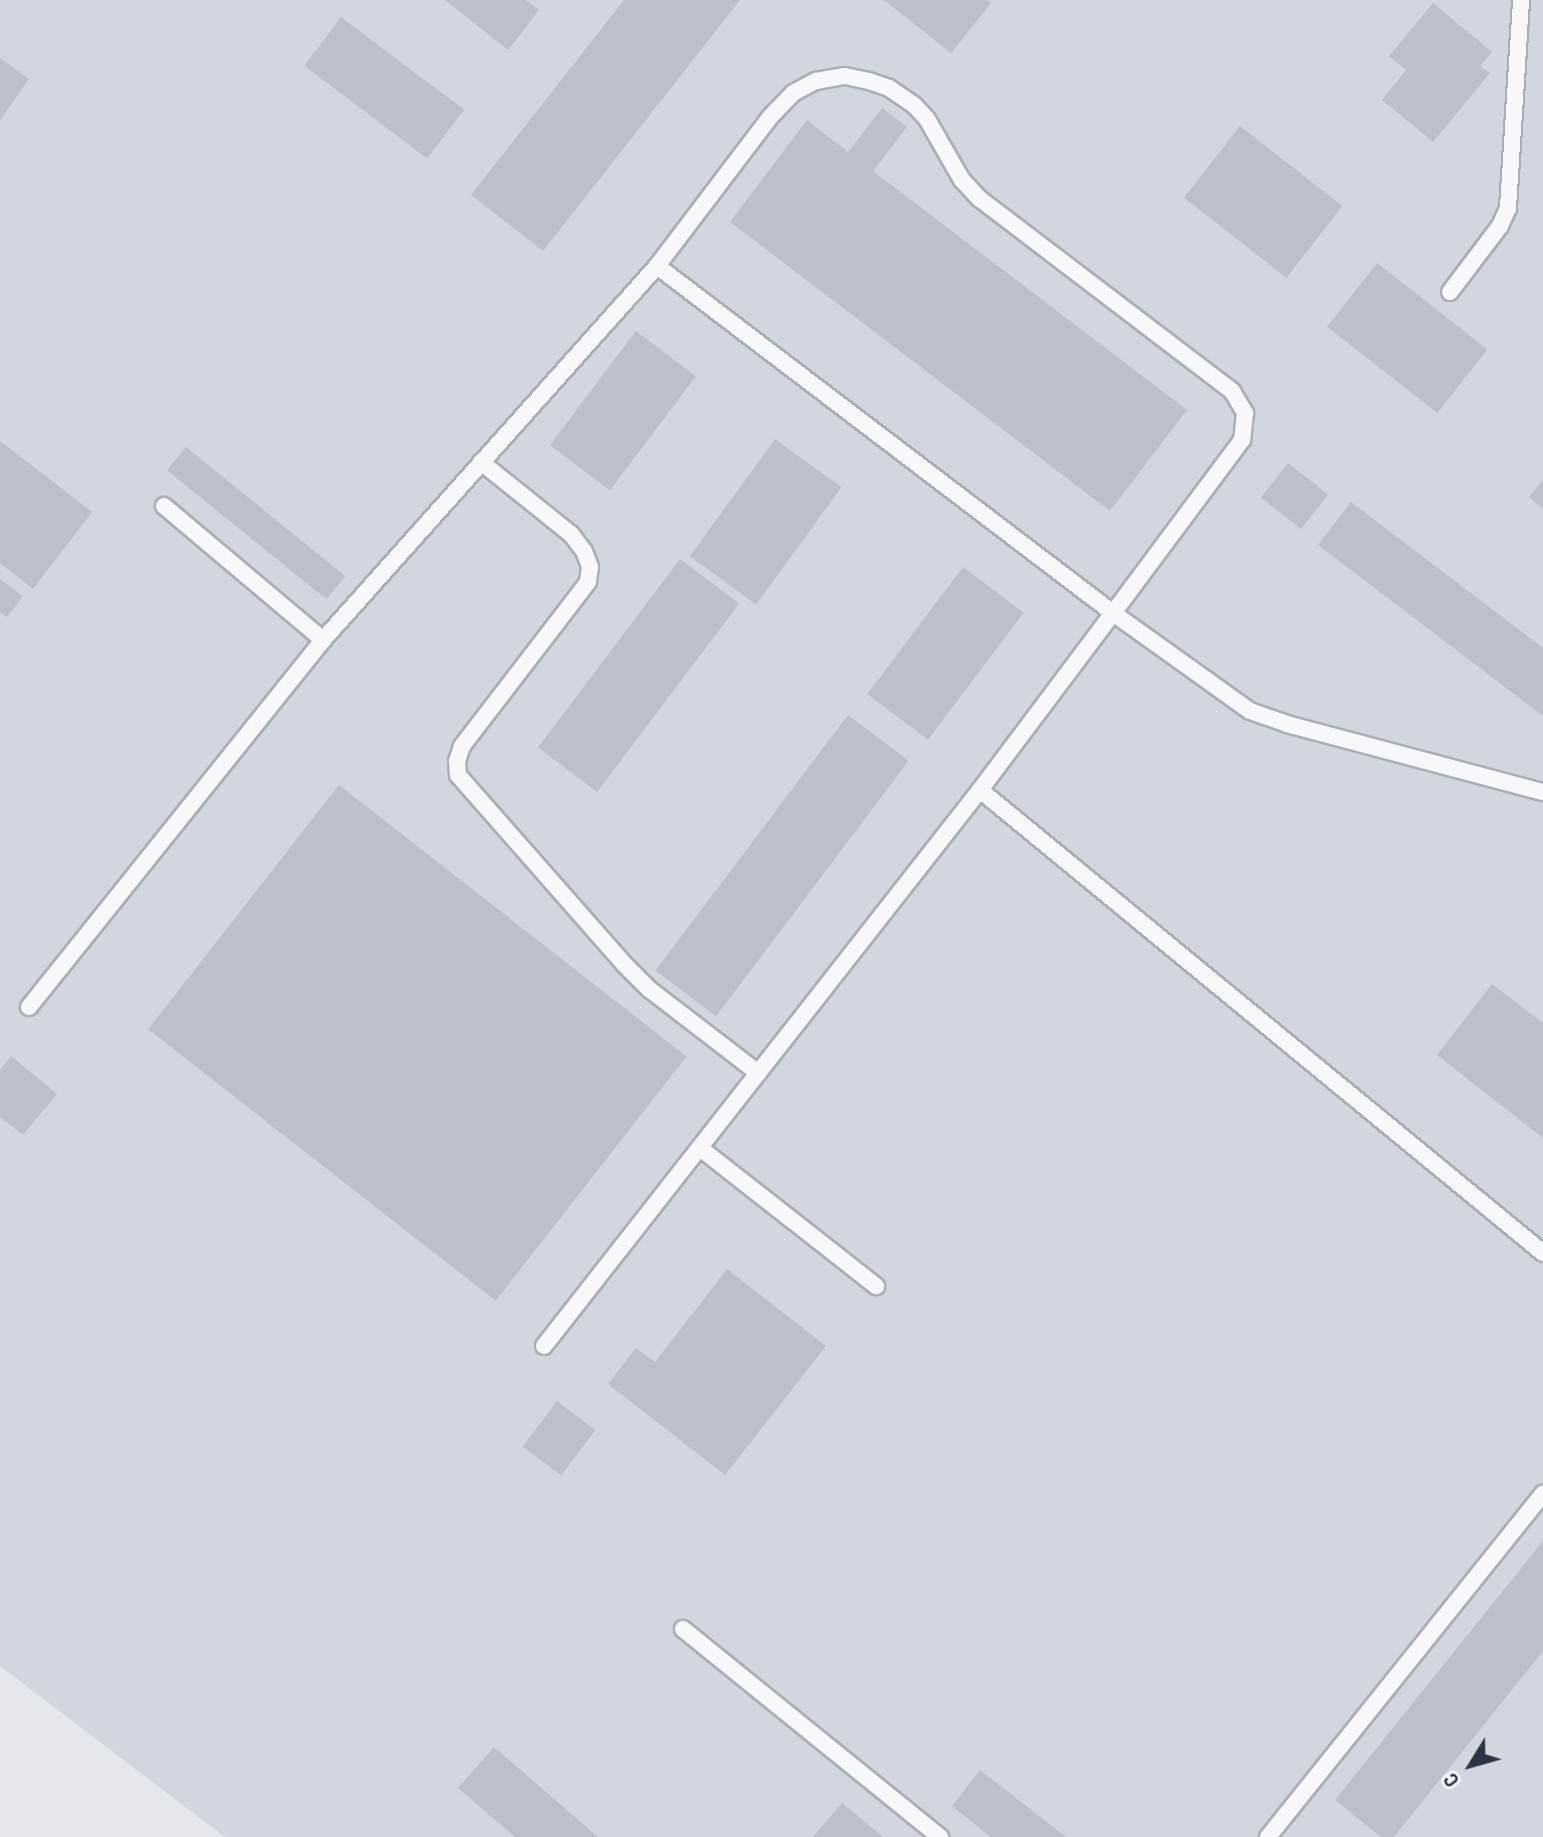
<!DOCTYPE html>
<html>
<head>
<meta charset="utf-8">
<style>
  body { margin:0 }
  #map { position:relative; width:1543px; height:1837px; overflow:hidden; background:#e4e7ec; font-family:"Sofia Sans Condensed",sans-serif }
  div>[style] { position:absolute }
  .built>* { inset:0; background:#d2d6de }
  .building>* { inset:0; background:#bbc0ca; transform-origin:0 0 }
  .roads { filter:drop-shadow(2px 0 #a9aeb7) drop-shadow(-2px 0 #a9aeb7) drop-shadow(0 2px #a9aeb7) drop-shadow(0 -2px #a9aeb7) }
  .service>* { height:16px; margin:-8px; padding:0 8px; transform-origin:8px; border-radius:8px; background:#f7f8fa }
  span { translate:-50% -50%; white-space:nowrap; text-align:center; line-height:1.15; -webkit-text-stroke:6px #f4f6f9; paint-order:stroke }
  .north { position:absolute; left:1431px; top:1725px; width:80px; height:80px; -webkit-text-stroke:6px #f4f6f9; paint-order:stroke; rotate:233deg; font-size:22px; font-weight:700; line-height:32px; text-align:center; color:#2b3445 }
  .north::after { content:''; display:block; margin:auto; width:28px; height:36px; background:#2b3445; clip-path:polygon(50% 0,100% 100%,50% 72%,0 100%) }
</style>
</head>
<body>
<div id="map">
  <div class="built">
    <div style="clip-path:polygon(0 0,1543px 0,1543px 1837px,225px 1837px,0 1666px)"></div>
  </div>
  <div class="building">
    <div style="clip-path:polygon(445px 0,526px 0,539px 10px,508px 50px)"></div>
    <div style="clip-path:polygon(624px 0,740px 0,543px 251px,471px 195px)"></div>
    <div style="clip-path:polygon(884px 0,987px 0,991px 3px,951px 53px)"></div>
    <div style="clip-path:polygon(1433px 3px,1492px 52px,1480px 66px,1490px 73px,1433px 142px,1382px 100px,1406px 70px,1389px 56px)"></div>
    <div style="left:341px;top:17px;width:154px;height:61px;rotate:37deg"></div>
    <div style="clip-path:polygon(0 58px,29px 79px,0 120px)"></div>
    <div style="clip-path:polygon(882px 108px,907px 127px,873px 171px,1187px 410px,1110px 511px,730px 222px,807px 120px,848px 152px)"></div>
    <div style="left:1240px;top:126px;width:130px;height:91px;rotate:38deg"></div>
    <div style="left:1377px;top:263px;width:140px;height:81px;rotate:38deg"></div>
    <div style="left:636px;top:331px;width:75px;height:143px;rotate:37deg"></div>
    <div style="left:775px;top:439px;width:82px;height:145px;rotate:36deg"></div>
    <div style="clip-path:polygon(0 441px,92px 512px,33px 589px,0 563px)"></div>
    <div style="left:186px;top:447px;width:205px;height:30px;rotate:39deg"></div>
    <div style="left:1288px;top:463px;width:51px;height:44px;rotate:38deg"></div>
    <div style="clip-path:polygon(1543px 480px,1543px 509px,1529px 497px)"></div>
    <div style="clip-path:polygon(1351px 502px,1543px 648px,1543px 716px,1318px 545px)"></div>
    <div style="left:680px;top:559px;width:74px;height:236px;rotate:37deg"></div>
    <div style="left:963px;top:567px;width:76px;height:159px;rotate:37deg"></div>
    <div style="clip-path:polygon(0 579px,23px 596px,7px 617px,0 612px)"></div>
    <div style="left:848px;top:715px;width:76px;height:320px;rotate:37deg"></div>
    <div style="left:339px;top:785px;width:441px;height:310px;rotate:38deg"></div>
    <div style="clip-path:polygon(1492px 984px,1543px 1023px,1543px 1138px,1437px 1055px)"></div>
    <div style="clip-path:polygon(11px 1056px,57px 1094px,23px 1135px,0 1117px,0 1070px)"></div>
    <div style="clip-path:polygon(727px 1269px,826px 1346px,725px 1475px,608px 1384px,636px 1348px,655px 1362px)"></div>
    <div style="left:557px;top:1401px;width:48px;height:57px;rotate:37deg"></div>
    <div style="clip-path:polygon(1543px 1541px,1543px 1651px,1394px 1837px,1381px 1837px,1335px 1800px)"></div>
    <div style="clip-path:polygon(494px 1747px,598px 1837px,515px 1837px,458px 1788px)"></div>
    <div style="clip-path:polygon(980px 1770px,1066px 1837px,991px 1837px,952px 1806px)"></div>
    <div style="clip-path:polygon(842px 1803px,883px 1837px,813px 1837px)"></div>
  </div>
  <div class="roads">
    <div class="service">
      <div style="left:1450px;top:292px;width:83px;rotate:-52.9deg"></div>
      <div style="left:1500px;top:226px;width:20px;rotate:-66deg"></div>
      <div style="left:1508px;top:208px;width:208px;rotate:-86.4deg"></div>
      <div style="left:481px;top:462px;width:115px;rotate:38.7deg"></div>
      <div style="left:571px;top:534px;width:21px;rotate:53deg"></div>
      <div style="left:584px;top:551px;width:17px;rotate:69deg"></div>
      <div style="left:590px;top:567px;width:15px;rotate:98deg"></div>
      <div style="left:588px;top:582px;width:207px;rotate:127.5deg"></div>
      <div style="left:462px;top:746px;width:16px;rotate:108deg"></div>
      <div style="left:457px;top:761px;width:14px;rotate:86deg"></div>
      <div style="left:458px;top:775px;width:252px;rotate:48.7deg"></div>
      <div style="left:624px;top:964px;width:35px;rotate:45deg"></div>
      <div style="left:649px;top:989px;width:138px;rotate:37.6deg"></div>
      <div style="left:164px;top:506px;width:208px;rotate:40.1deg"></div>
      <div style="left:980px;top:790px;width:221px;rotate:-53.1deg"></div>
      <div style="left:1113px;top:613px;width:168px;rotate:35.6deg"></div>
      <div style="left:1250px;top:711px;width:39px;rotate:19deg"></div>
      <div style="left:1287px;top:724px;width:265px;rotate:14.9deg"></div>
      <div style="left:29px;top:1007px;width:470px;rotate:-51.3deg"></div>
      <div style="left:323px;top:640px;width:501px;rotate:-48.23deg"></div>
      <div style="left:657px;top:266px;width:188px;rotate:-52.8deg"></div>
      <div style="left:771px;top:116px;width:32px;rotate:-46deg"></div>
      <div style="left:793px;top:93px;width:26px;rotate:-28deg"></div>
      <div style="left:816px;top:81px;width:29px;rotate:-10deg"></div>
      <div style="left:845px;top:76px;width:25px;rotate:12deg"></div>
      <div style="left:869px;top:81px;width:21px;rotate:19deg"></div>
      <div style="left:889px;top:88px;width:30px;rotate:34deg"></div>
      <div style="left:914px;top:105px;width:19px;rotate:47deg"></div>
      <div style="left:927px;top:119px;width:70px;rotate:60.2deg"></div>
      <div style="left:962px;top:180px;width:26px;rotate:47deg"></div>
      <div style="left:980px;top:199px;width:317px;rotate:37.3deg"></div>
      <div style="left:1232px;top:391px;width:26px;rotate:59deg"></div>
      <div style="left:1245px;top:413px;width:27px;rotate:96deg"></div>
      <div style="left:1242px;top:440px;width:216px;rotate:126.7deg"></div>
      <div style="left:1113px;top:613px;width:573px;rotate:-142.73deg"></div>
      <div style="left:700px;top:1148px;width:224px;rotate:38.1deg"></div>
      <div style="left:544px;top:1346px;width:707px;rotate:-51.9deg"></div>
      <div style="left:980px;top:790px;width:729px;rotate:39.43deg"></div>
      <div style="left:683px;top:1629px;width:331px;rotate:39deg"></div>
      <div style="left:1268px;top:1837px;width:440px;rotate:-51.3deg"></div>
    </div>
  </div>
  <div class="north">С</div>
</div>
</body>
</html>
